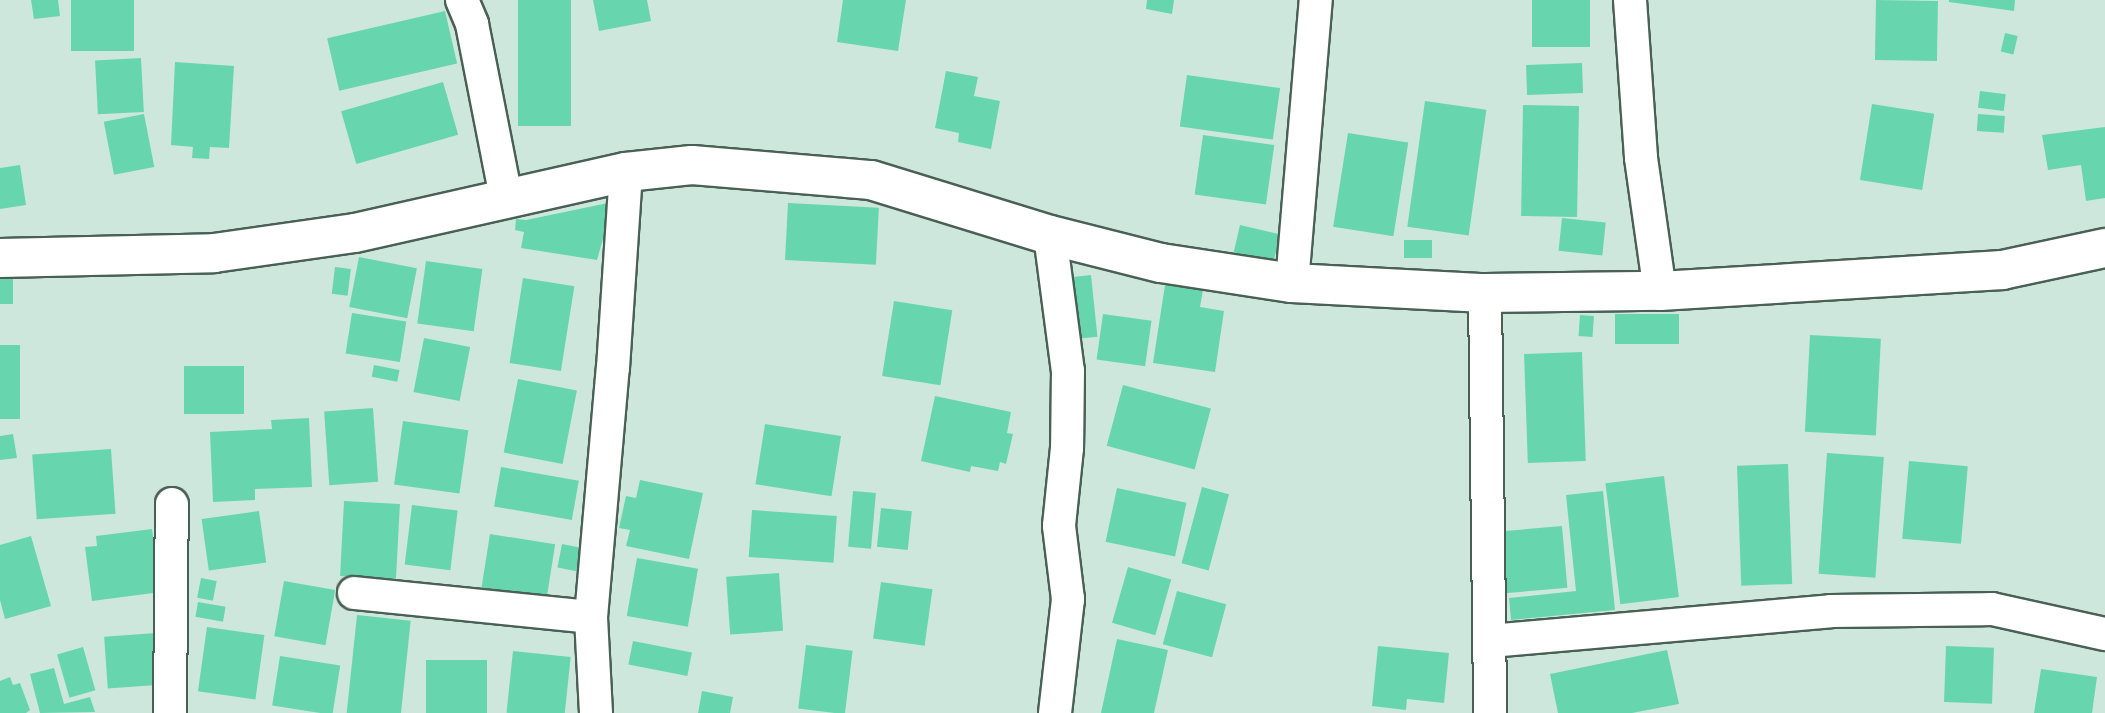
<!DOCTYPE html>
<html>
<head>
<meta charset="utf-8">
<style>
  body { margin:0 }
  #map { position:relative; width:2105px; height:713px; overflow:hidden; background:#cee7dc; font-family:"Noto Sans",sans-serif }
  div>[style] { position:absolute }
  .building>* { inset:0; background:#67d6af; transform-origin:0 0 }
  .roads { filter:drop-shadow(2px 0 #4a6057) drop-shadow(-2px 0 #4a6057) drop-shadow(0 2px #4a6057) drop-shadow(0 -2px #4a6057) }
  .street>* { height:32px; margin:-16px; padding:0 16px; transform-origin:16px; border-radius:16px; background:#fff }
  .secondary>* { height:38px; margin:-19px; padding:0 19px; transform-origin:19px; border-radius:19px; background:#fff }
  span { translate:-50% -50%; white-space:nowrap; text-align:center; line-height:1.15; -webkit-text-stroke:7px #fff; paint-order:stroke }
</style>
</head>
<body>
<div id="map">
  <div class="building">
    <div style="clip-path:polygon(31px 0,58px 0,60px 16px,34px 19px)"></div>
    <div style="left:71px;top:0;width:63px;height:51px"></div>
    <div style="left:518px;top:0;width:53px;height:126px"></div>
    <div style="clip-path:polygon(593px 0,647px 0,651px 21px,599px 31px)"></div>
    <div style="clip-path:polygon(843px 0,906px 0,898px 51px,837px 42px)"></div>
    <div style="clip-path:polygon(1147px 0,1174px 0,1172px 14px,1146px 9px)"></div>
    <div style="left:1532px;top:0;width:58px;height:47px"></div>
    <div style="left:1876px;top:0;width:62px;height:60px;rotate:1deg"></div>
    <div style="clip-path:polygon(1949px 0,2015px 0,2014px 11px,1949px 2px)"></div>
    <div style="left:445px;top:11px;width:54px;height:121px;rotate:77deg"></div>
    <div style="left:2005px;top:33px;width:13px;height:19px;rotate:13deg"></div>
    <div style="left:141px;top:58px;width:54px;height:46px;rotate:87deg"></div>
    <div style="clip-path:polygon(175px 62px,234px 66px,229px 148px,210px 147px,209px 159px,192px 158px,193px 147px,171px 145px)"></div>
    <div style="left:1582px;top:63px;width:30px;height:56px;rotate:88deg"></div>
    <div style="clip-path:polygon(946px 71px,978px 77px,974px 96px,1000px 101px,991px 149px,958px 142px,959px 133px,935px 128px)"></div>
    <div style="left:1187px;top:75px;width:94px;height:52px;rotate:8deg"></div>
    <div style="left:443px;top:82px;width:55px;height:106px;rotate:74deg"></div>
    <div style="left:1980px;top:91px;width:26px;height:17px;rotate:7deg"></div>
    <div style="left:1425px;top:101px;width:62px;height:127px;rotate:8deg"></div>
    <div style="left:1872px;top:104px;width:63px;height:77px;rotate:9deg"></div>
    <div style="left:1523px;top:105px;width:56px;height:111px;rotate:1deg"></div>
    <div style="left:144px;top:114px;width:54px;height:41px;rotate:79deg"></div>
    <div style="left:1978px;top:114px;width:27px;height:17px;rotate:4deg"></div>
    <div style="clip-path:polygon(2105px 127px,2105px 198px,2086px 201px,2081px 165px,2048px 170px,2042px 135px)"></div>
    <div style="left:1348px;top:133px;width:61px;height:95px;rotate:9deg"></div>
    <div style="left:1203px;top:135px;width:72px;height:60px;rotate:8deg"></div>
    <div style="clip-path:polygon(20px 165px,26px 205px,0 209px,0 168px)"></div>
    <div style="clip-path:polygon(608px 203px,606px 214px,610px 214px,597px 260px,521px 248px,524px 232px,515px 230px,516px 219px,526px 220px)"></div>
    <div style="left:788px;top:203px;width:91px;height:57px;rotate:3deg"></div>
    <div style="left:1562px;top:218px;width:44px;height:33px;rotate:6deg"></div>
    <div style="left:1240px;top:225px;width:41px;height:28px;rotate:13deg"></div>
    <div style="left:1404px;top:240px;width:28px;height:18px"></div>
    <div style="left:359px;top:257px;width:59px;height:51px;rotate:11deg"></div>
    <div style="left:426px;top:261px;width:57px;height:63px;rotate:8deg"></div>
    <div style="left:335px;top:267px;width:16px;height:27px;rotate:7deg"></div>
    <div style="left:0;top:268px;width:13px;height:36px"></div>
    <div style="left:1091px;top:275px;width:62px;height:18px;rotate:84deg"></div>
    <div style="left:523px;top:278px;width:52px;height:86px;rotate:9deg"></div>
    <div style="clip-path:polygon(1165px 285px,1203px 290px,1200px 307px,1224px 311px,1215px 372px,1153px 363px)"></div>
    <div style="left:894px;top:301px;width:59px;height:76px;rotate:9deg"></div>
    <div style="left:352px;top:313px;width:55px;height:41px;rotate:9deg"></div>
    <div style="left:1103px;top:314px;width:49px;height:46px;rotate:8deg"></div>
    <div style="left:1615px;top:314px;width:64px;height:30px"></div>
    <div style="left:1580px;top:315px;width:14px;height:21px;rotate:4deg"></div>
    <div style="left:1810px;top:335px;width:71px;height:97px;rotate:3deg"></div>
    <div style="left:424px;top:338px;width:47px;height:55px;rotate:11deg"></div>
    <div style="left:0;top:345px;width:20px;height:74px"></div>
    <div style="left:1582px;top:352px;width:109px;height:58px;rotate:88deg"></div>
    <div style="left:374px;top:365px;width:26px;height:12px;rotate:11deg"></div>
    <div style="left:184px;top:366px;width:60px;height:48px"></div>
    <div style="left:518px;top:379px;width:60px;height:75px;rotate:11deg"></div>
    <div style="left:1123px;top:385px;width:91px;height:63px;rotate:15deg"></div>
    <div style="clip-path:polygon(935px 396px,1011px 412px,1007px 433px,1013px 434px,1006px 464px,1000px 462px,998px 471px,971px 466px,970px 472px,921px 461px)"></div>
    <div style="left:373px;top:408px;width:74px;height:49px;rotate:86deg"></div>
    <div style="clip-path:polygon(309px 418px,312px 487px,255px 489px,255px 500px,213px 502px,210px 432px,272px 429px,271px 420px)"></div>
    <div style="left:403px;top:421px;width:66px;height:64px;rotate:8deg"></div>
    <div style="left:765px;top:424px;width:77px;height:61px;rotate:9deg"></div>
    <div style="clip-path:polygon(13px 434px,17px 458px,0 460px,0 436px)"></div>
    <div style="left:111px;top:449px;width:65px;height:79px;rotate:86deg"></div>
    <div style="left:1827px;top:453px;width:57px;height:121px;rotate:4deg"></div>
    <div style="left:1909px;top:461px;width:59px;height:78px;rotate:5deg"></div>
    <div style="left:1788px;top:464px;width:120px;height:51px;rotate:88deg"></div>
    <div style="left:501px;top:467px;width:79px;height:40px;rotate:10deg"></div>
    <div style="left:1664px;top:476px;width:122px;height:59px;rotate:83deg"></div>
    <div style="clip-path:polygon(640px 480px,703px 493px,689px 559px,626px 546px,630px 530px,619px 528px,626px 496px,636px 498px)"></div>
    <div style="left:1202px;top:487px;width:28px;height:79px;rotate:15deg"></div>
    <div style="left:1117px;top:488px;width:71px;height:55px;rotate:12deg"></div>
    <div style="left:853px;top:491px;width:23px;height:56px;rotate:5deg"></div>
    <div style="clip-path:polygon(1603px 491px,1615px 610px,1511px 620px,1509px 598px,1576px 591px,1566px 495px)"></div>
    <div style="left:344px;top:501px;width:56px;height:75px;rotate:3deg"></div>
    <div style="left:412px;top:505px;width:46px;height:60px;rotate:7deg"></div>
    <div style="left:881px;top:508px;width:31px;height:39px;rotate:6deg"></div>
    <div style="left:752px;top:510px;width:85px;height:47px;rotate:4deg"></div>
    <div style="left:259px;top:511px;width:52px;height:58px;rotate:82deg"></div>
    <div style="left:1562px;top:526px;width:62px;height:63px;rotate:85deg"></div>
    <div style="clip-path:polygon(152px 529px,161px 592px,92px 601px,85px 547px,97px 546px,96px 536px)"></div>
    <div style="left:490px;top:534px;width:66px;height:55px;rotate:9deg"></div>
    <div style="clip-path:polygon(31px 536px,51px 606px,5px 619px,0 600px,0 545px)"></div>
    <div style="left:562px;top:544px;width:21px;height:24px;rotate:11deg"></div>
    <div style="left:637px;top:558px;width:62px;height:59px;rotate:10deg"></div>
    <div style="left:1128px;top:567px;width:45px;height:58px;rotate:16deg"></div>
    <div style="left:779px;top:573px;width:58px;height:53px;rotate:86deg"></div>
    <div style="left:201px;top:578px;width:16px;height:20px;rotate:11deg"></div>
    <div style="left:284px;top:581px;width:52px;height:56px;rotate:10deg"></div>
    <div style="left:881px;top:582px;width:52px;height:57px;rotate:8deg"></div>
    <div style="left:1177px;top:591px;width:51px;height:55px;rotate:15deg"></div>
    <div style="left:198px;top:602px;width:28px;height:15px;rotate:10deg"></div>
    <div style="left:357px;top:615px;width:54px;height:99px;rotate:6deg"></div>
    <div style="left:207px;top:627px;width:58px;height:65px;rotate:8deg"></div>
    <div style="left:156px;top:633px;width:52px;height:52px;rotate:86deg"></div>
    <div style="clip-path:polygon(1117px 639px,1168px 650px,1154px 713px,1101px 713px)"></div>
    <div style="left:633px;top:641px;width:60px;height:24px;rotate:11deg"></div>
    <div style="left:806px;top:645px;width:47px;height:64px;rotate:7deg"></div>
    <div style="clip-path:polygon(1378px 646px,1449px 653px,1444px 703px,1407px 699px,1406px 710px,1372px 706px)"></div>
    <div style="left:1946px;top:646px;width:48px;height:56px;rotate:2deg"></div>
    <div style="left:83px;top:647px;width:45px;height:27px;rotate:74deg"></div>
    <div style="clip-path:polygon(1667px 650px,1679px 704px,1632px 713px,1558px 713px,1550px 674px)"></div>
    <div style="left:513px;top:651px;width:58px;height:62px;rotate:6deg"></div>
    <div style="left:280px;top:656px;width:61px;height:50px;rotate:9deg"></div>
    <div style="left:426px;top:660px;width:61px;height:53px"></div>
    <div style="clip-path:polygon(54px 668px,64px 704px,90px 697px,95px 712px,40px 713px,30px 674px)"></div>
    <div style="clip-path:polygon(2041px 669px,2097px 677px,2092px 713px,2034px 713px)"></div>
    <div style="clip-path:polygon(10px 677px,13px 685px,20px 683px,30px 710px,26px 713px,0 713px,0 681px)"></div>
    <div style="clip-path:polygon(702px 691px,733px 697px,730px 713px,698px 713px)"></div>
  </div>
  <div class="roads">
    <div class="street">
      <div style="left:462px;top:0;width:26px;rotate:67deg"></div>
      <div style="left:472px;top:24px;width:177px;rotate:78.9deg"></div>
      <div style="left:1630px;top:0;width:158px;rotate:86deg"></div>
      <div style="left:1641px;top:158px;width:134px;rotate:81.9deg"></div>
      <div style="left:1050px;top:235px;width:137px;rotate:82.5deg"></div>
      <div style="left:1068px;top:371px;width:77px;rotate:90.7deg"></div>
      <div style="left:1067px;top:448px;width:78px;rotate:95.9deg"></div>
      <div style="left:1059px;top:526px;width:74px;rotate:83deg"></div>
      <div style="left:1068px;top:599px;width:115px;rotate:96.5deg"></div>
      <div style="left:1292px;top:283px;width:284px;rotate:-85.2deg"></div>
      <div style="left:1485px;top:293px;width:420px;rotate:89.3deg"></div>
      <div style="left:354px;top:593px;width:238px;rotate:5.8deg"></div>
      <div style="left:1490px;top:641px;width:342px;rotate:-5deg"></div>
      <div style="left:1831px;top:611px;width:161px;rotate:-0.7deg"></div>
      <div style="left:1992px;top:609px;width:116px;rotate:12.5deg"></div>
      <div style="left:170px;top:713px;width:209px;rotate:-89.5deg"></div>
      <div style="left:596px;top:713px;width:96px;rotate:-93deg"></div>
      <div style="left:591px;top:617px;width:250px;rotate:-85deg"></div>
      <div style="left:613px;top:368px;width:196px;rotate:-86.2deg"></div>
    </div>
    <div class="secondary">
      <div style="left:0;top:258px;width:214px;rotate:-1.3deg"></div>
      <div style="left:214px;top:253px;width:142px;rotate:-8.1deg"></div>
      <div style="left:355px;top:233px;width:278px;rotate:-12.7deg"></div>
      <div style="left:626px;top:172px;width:66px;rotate:-6.1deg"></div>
      <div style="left:692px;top:165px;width:180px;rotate:4.8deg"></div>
      <div style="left:871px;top:180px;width:187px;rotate:17.1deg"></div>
      <div style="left:1050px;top:235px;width:114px;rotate:14.2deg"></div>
      <div style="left:1161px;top:263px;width:133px;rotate:8.7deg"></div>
      <div style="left:1292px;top:283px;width:193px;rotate:3deg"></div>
      <div style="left:1485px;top:293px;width:175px;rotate:-0.7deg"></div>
      <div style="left:1660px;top:291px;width:343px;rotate:-3.5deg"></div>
      <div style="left:2002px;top:270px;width:105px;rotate:-12.1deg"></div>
    </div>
  </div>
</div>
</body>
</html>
